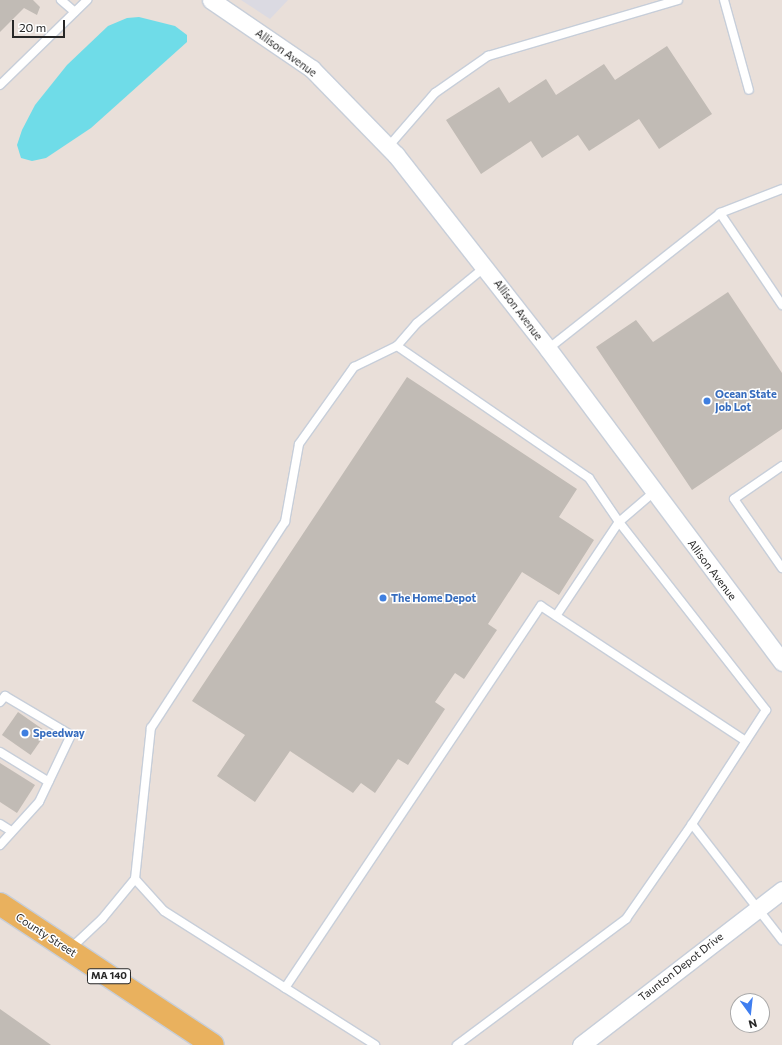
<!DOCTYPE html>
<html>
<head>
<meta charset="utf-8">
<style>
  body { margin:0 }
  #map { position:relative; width:782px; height:1045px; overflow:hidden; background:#e9dfd9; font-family:Commissioner,sans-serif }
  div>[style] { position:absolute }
  .industrial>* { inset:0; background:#dbdae2 }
  .water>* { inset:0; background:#6fdce8 }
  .building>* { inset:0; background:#c1bbb5; transform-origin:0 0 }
  .roads { filter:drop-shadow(1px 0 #c7ced9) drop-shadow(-1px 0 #c7ced9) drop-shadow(0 1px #c7ced9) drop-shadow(0 -1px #c7ced9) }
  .service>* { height:8px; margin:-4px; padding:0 4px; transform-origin:4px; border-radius:4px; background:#fff }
  .minor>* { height:17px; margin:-8.5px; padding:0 8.5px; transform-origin:8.5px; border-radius:8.5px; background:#fff }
  .primary>* { height:22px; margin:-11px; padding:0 11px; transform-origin:11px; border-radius:11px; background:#e9b15e }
  .dots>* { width:11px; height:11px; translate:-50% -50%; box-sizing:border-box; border:2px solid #fff; border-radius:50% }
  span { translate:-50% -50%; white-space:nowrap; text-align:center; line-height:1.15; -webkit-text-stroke:3px #fff; paint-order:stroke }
  .shield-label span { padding:1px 3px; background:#fff; border:1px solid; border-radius:3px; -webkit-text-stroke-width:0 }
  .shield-label { font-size:10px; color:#272727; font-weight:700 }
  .street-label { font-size:11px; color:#272727 }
  .shop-label { font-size:11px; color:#366cbe; font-weight:700 }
  .left { translate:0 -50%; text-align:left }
  .north { position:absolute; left:730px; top:993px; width:40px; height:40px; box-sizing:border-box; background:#fff; border:1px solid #a9a9a9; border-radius:50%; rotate:165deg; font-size:11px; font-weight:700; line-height:16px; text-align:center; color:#272727 }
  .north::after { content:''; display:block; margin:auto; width:14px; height:18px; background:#3f7ef0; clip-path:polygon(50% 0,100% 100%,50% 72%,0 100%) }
  .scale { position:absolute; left:12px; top:20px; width:53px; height:18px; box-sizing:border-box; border:2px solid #272727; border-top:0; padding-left:5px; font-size:12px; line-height:14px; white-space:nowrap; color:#272727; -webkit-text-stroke:3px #fff; paint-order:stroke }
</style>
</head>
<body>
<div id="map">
  <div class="industrial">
    <div style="clip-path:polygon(241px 0,288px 0,270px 19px)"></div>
  </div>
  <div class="water">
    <div style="clip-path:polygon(139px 17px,175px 26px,187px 35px,187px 42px,91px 128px,46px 158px,32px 161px,21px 158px,17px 145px,22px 130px,35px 105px,67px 65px,108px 26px,127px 18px)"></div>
  </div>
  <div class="building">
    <div style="clip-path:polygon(0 0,33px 0,40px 7px,37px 15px,24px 8px,0 32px)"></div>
    <div style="clip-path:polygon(667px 46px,712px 114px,659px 149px,639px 119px,589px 151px,578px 135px,542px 158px,531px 141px,481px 174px,446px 120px,499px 87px,509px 103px,546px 79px,556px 95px,604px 64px,615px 80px)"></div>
    <div style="clip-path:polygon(728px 292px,782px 373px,782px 429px,692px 490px,596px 347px,636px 320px,653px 342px)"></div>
    <div style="clip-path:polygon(407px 377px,577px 489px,559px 517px,594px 540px,559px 595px,522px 572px,488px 624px,497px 630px,464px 679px,455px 673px,435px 702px,445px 709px,408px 765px,398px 759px,375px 793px,361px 783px,353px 793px,290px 751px,255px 802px,217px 776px,245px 735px,192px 701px)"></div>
    <div style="left:18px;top:712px;width:35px;height:28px;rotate:35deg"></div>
    <div style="clip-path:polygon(0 763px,35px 785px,17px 813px,0 802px)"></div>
    <div style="clip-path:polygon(0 1009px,51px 1045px,0 1045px)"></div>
  </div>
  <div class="roads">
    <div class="service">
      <div style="left:61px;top:0;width:18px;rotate:41deg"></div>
      <div style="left:724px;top:0;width:93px;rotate:74.5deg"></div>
      <div style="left:0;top:85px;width:122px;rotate:-44.3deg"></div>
      <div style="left:388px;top:147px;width:72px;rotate:-49deg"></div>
      <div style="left:435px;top:93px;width:65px;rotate:-34.9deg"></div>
      <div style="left:488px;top:56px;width:198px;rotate:-16.4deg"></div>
      <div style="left:720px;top:213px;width:111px;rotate:56deg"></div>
      <div style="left:397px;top:346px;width:233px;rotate:34.5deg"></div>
      <div style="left:589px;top:478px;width:53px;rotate:55.7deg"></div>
      <div style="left:619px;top:522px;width:239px;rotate:52deg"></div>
      <div style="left:766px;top:710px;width:136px;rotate:123deg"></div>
      <div style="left:692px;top:824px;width:147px;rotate:52.2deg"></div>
      <div style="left:548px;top:349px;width:219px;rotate:-38.3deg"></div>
      <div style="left:720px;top:213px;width:66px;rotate:-21.2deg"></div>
      <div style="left:782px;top:466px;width:58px;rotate:145.5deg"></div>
      <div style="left:734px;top:499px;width:84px;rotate:55.2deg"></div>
      <div style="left:556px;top:616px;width:113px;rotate:-56.2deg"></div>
      <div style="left:619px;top:522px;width:46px;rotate:-40.6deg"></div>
      <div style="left:0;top:702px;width:8px;rotate:-50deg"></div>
      <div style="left:5px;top:696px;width:77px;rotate:30.6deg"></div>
      <div style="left:71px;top:735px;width:74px;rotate:115.5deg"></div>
      <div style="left:39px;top:802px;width:58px;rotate:132.2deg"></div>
      <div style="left:0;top:752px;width:57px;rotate:31.5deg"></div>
      <div style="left:0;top:824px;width:13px;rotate:32deg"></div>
      <div style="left:135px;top:879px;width:43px;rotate:47.8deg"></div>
      <div style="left:164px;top:911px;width:250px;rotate:32.4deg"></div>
      <div style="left:70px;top:949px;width:44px;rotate:-43.2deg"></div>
      <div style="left:102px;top:919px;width:52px;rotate:-50.5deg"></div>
      <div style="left:135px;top:879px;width:152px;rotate:-84deg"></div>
      <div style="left:151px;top:728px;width:246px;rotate:-57deg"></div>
      <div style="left:285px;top:522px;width:79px;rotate:-79.8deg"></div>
      <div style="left:299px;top:444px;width:95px;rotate:-54.5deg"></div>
      <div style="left:354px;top:367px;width:48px;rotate:-26deg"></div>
      <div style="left:397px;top:346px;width:30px;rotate:-49deg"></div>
      <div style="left:417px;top:323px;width:88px;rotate:-39.5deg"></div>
      <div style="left:285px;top:988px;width:460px;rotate:-56.2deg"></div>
      <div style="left:541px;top:606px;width:245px;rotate:33.4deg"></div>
      <div style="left:457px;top:1045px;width:211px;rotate:-36.7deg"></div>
      <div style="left:626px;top:919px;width:116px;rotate:-55.2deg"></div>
    </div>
    <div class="minor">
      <div style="left:211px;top:0;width:122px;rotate:34.3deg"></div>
      <div style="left:312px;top:69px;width:120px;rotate:45.7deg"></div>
      <div style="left:396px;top:155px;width:246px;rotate:51.9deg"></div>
      <div style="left:548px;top:349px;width:391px;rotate:53.2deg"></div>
      <div style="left:581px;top:1045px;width:254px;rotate:-37.6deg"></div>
    </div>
    <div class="primary">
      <div style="left:0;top:904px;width:255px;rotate:33.5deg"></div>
    </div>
  </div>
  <div class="dots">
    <div style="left:707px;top:401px;background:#3f7fe0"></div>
    <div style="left:383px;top:598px;background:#3f7fe0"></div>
    <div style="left:25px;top:733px;background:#3f7fe0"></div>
  </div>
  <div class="shield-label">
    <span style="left:109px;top:976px">MA 140</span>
  </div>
  <div class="street-label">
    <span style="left:286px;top:53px;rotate:36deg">Allison Avenue</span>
    <span style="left:518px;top:310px;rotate:53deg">Allison Avenue</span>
    <span style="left:712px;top:570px;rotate:53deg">Allison Avenue</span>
    <span style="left:46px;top:935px;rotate:33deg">County Street</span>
    <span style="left:681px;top:967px;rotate:-38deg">Taunton Depot Drive</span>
  </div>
  <div class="shop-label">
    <span class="left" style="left:715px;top:401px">Ocean State<br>Job Lot</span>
    <span class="left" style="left:391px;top:598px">The Home Depot</span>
    <span class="left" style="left:33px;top:733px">Speedway</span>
  </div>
  <div class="north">N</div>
  <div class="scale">20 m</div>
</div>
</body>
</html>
